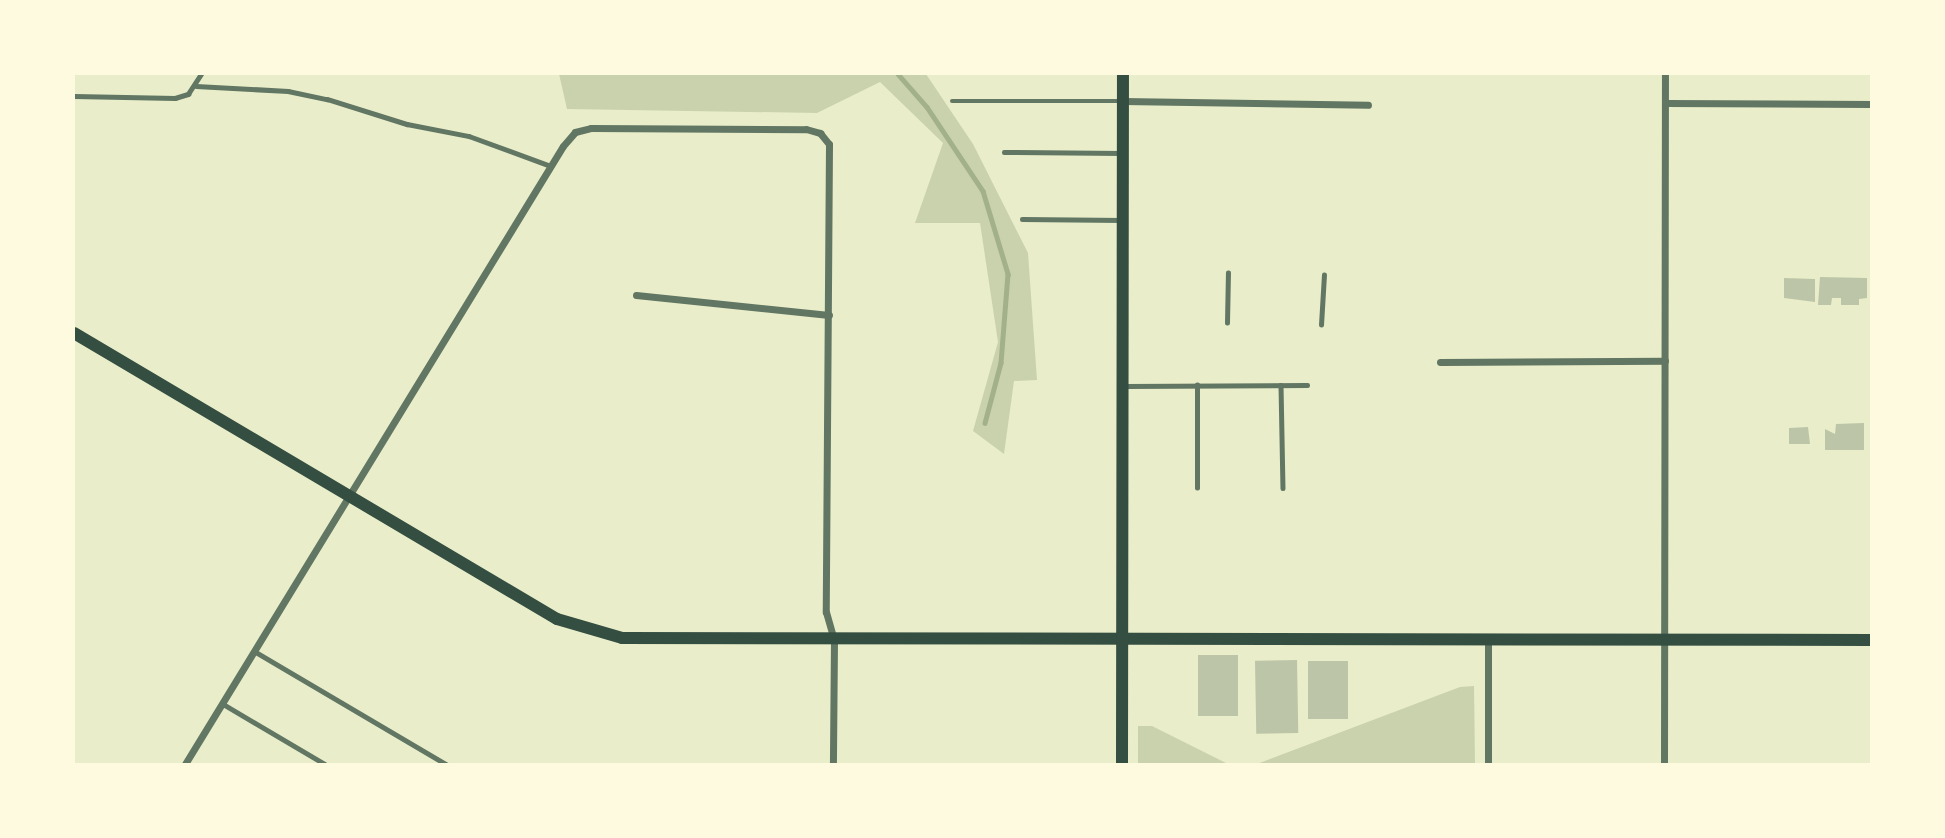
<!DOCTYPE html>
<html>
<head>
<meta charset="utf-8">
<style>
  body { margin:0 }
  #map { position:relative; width:1945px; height:838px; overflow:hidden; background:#e9edc9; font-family:"Fira Sans",sans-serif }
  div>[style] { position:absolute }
  .green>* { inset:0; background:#cad2ad }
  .stream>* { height:4.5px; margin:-2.25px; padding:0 2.25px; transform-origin:2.25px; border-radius:2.25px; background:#a3b18a }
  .building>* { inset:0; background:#bcc5a7; transform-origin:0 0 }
  .service>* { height:4.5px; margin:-2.25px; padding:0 2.25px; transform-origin:2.25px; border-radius:2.25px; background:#617663 }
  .minor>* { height:7px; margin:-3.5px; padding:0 3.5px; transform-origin:3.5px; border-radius:3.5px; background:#617663 }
  .secondary>* { height:12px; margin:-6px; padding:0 6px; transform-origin:6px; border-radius:6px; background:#344e41 }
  span { translate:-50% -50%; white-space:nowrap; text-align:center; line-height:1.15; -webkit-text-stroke:7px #fefae0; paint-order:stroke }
  .frame { position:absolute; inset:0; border:75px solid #fefae0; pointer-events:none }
</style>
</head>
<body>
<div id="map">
  <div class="green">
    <div style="clip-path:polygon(559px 74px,926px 74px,973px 144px,1028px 253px,1037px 380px,1014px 381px,1004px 454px,973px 431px,998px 342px,980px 223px,915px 223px,943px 143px,880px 82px,817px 113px,567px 109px)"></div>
    <div style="clip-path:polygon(1474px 686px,1475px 764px,1257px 764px,1460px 687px)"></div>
    <div style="clip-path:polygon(1138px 726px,1152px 726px,1228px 764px,1138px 764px)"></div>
  </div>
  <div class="stream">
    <div style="left:898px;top:74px;width:44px;rotate:48.7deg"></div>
    <div style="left:927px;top:107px;width:101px;rotate:56.3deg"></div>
    <div style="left:983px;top:191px;width:87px;rotate:73.2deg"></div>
    <div style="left:1008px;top:274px;width:89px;rotate:94.5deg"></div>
    <div style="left:1001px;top:363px;width:62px;rotate:104.9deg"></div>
  </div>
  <div class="building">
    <div style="clip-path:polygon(1820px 277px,1867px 278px,1867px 298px,1859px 299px,1859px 305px,1841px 305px,1841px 298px,1832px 298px,1831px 305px,1818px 305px)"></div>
    <div style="clip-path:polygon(1784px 278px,1815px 279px,1815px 302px,1784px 298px)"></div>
    <div style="clip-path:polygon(1864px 423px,1864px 450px,1825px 450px,1825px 429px,1835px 434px,1836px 424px)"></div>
    <div style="clip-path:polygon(1808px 427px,1810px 444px,1789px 444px,1789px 428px)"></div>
    <div style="left:1198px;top:655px;width:40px;height:61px"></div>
    <div style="left:1297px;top:660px;width:73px;height:42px;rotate:89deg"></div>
    <div style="left:1308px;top:661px;width:40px;height:58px"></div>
  </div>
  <div class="service">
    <div style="left:196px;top:86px;width:92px;rotate:3.1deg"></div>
    <div style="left:288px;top:91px;width:40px;rotate:12deg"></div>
    <div style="left:327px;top:99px;width:84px;rotate:17.4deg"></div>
    <div style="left:407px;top:124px;width:63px;rotate:11deg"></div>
    <div style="left:469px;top:136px;width:87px;rotate:20.1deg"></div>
    <div style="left:74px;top:96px;width:101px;rotate:1.1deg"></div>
    <div style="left:175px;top:98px;width:14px;rotate:-17deg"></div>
    <div style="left:188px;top:94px;width:24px;rotate:-57deg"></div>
    <div style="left:952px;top:101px;width:170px"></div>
    <div style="left:1004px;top:152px;width:118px;rotate:0.5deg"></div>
    <div style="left:1022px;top:219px;width:100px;rotate:0.6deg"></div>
    <div style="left:1227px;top:323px;width:50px;rotate:-88.9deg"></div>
    <div style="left:1321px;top:325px;width:50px;rotate:-86.6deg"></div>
    <div style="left:1281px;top:385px;width:103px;rotate:88.9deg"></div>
    <div style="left:1126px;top:386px;width:181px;rotate:-0.3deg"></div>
    <div style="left:1197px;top:488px;width:103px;rotate:-90deg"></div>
    <div style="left:254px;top:651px;width:223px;rotate:30.5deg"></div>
    <div style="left:223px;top:704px;width:118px;rotate:30.5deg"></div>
  </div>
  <div class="minor">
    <div style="left:1123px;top:101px;width:245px;rotate:0.9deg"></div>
    <div style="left:1665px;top:103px;width:206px;rotate:0.3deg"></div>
    <div style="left:636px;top:295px;width:194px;rotate:5.9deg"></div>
    <div style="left:1440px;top:362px;width:225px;rotate:-0.3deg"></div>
    <div style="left:1488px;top:640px;width:124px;rotate:90deg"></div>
    <div style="left:185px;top:764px;width:724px;rotate:-58.55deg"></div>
    <div style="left:563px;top:146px;width:18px;rotate:-49deg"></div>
    <div style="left:575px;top:132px;width:16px;rotate:-14deg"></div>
    <div style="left:591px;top:128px;width:215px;rotate:0.3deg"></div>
    <div style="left:806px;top:129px;width:15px;rotate:16deg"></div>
    <div style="left:820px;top:133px;width:14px;rotate:51deg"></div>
    <div style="left:829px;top:144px;width:468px;rotate:90.4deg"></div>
    <div style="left:826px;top:612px;width:29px;rotate:74deg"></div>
    <div style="left:834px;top:640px;width:124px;rotate:90.5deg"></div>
    <div style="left:1664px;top:764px;width:690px;rotate:-89.92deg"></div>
  </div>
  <div class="secondary">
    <div style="left:74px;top:333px;width:561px;rotate:30.63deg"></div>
    <div style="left:557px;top:619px;width:68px;rotate:16.3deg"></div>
    <div style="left:622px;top:638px;width:1249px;rotate:0.09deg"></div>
    <div style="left:1122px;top:764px;width:690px;rotate:-89.92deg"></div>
  </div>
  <div class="frame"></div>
</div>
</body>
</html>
